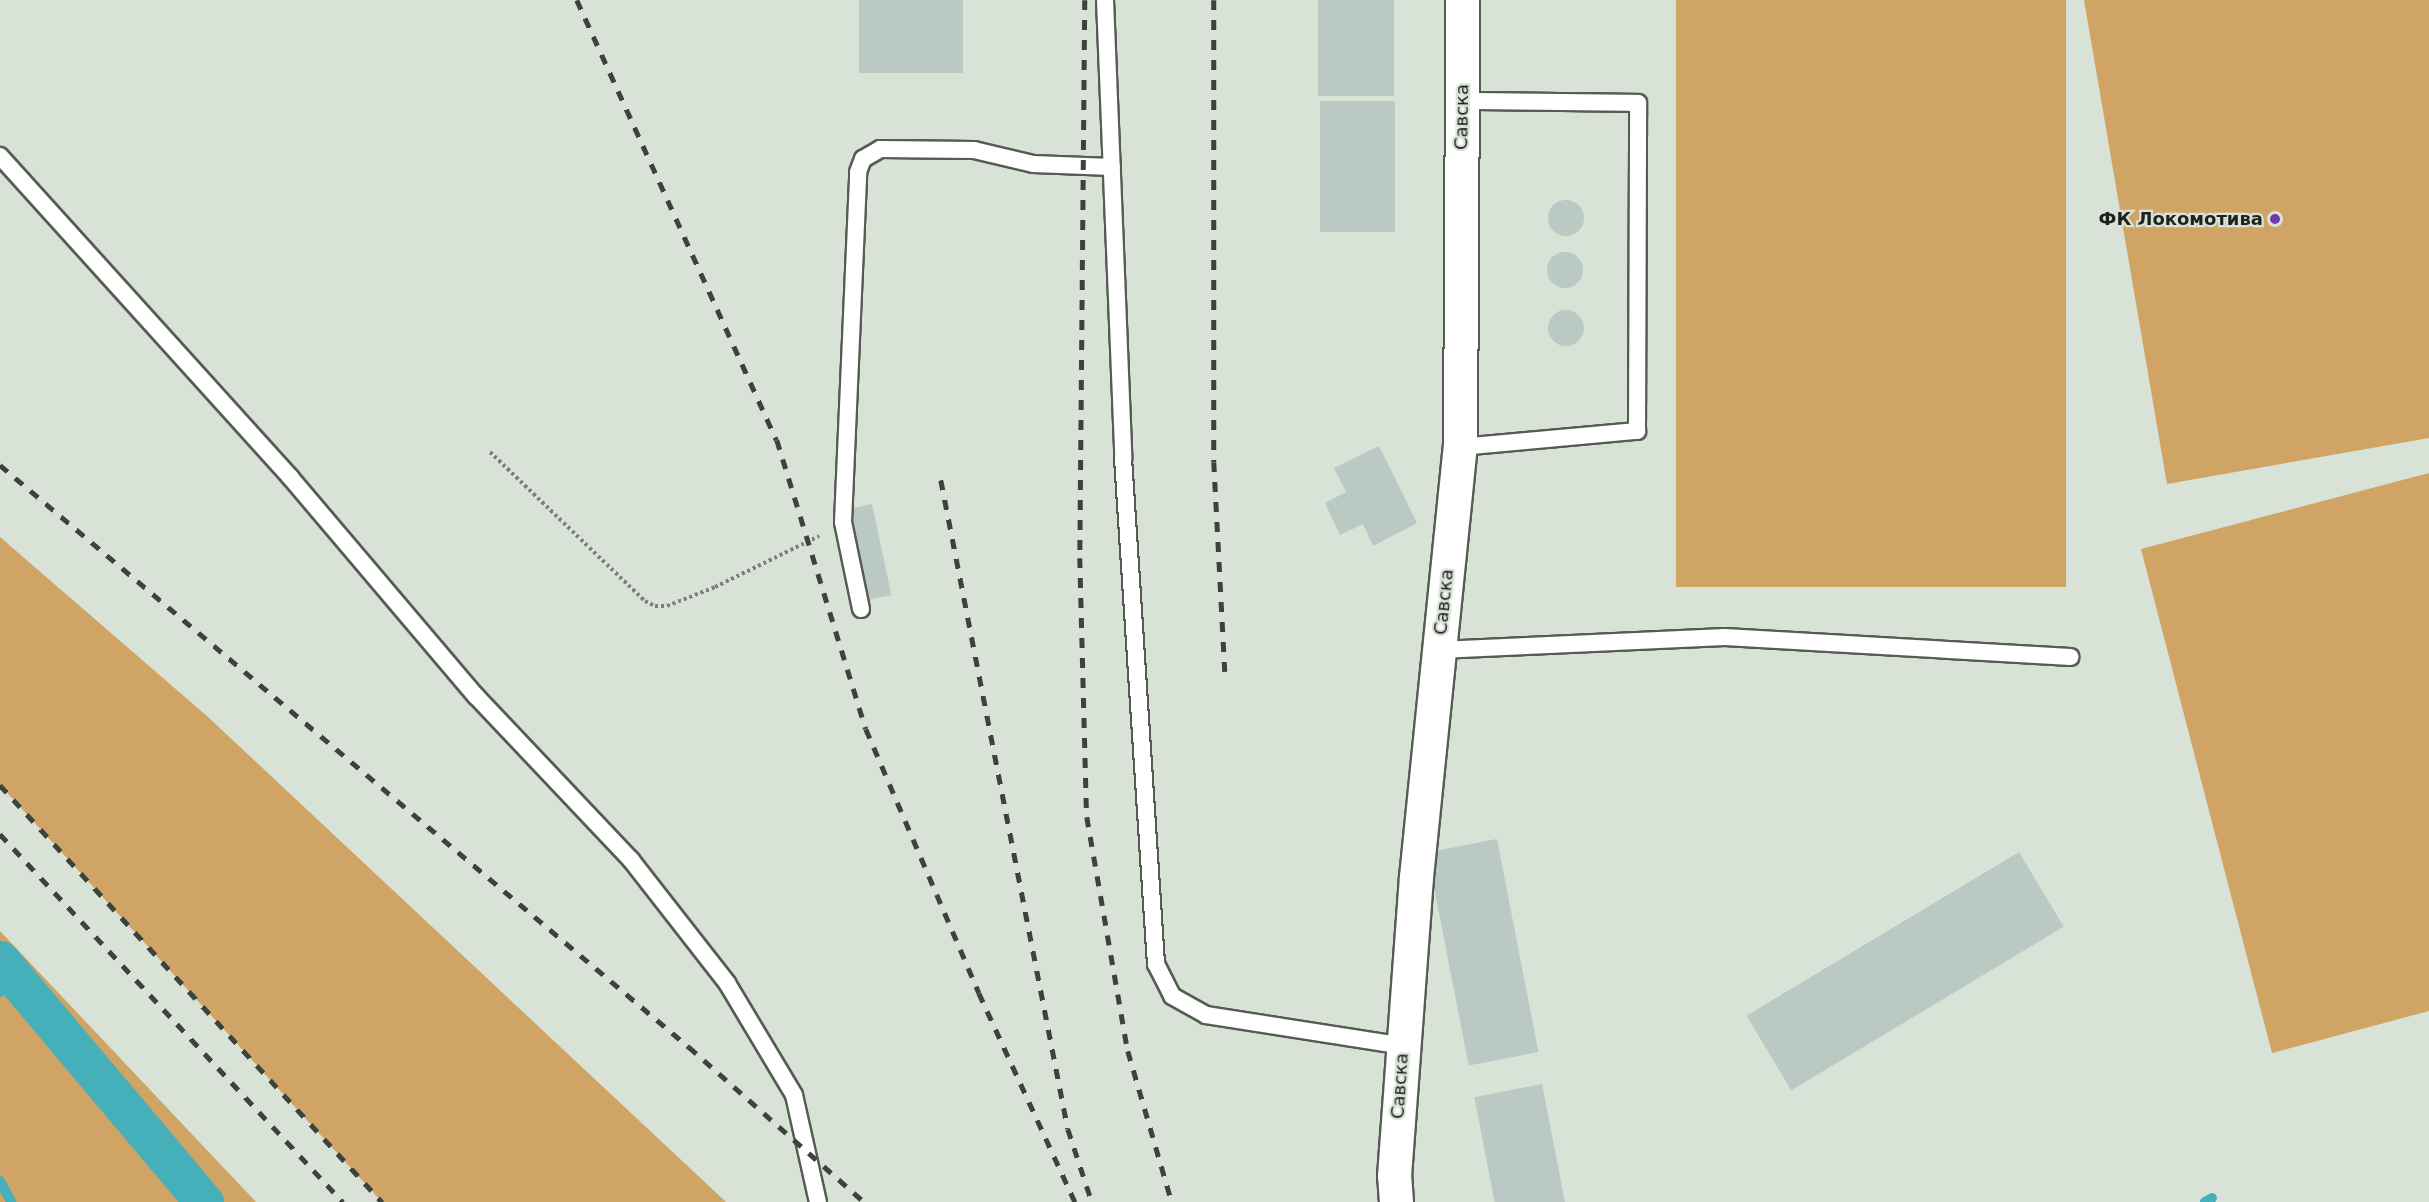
<!DOCTYPE html>
<html>
<head>
<meta charset="utf-8">
<style>
  body { margin:0 }
  #map { position:relative; width:2429px; height:1202px; overflow:hidden; background:#d8e2d6; font-family:"DejaVu Sans",sans-serif }
  div>[style] { position:absolute }
  .green>* { inset:0; background:#cfa464; transform-origin:0 0 }
  .stream>* { height:10px; margin:-5px; padding:0 5px; transform-origin:5px; border-radius:5px; background:#45afba }
  .canal>* { height:39px; margin:-19.5px; padding:0 19.5px; transform-origin:19.5px; border-radius:19.5px; background:#45afba }
  .building>* { inset:0; background:#bac9c4; transform-origin:0 0 }
  .round { border-radius:50% }
  .path>* { height:4px; margin-top:-2px; transform-origin:0; background:repeating-linear-gradient(90deg,#7a8179 0 3px,transparent 0 6px) }
  .roads { filter:drop-shadow(2px 0 #555d53) drop-shadow(-2px 0 #555d53) drop-shadow(0 2px #555d53) drop-shadow(0 -2px #555d53) }
  .service>* { height:16px; margin:-8px; padding:0 8px; transform-origin:8px; border-radius:8px; background:#fff }
  .minor>* { height:33px; margin:-16.5px; padding:0 16.5px; transform-origin:16.5px; border-radius:16.5px; background:#fff }
  .rail>* { height:4.5px; margin-top:-2.25px; transform-origin:0; background:repeating-linear-gradient(90deg,#3e423d 0 10px,transparent 0 20px) }
  .dots>* { width:16px; height:16px; translate:-50% -50%; box-sizing:border-box; border:3px solid #d8e2d6; border-radius:50% }
  span { translate:-50% -50%; white-space:nowrap; text-align:center; line-height:1.15; -webkit-text-stroke:4.5px #d8e2d6; paint-order:stroke }
  .street-label { font-size:18px; color:#1f221e }
  .poi-label { font-size:18px; color:#1f221e; font-weight:700 }
  .right { translate:-100% -50%; text-align:right }
</style>
</head>
<body>
<div id="map">
  <div class="green">
    <div style="left:1676px;top:0;width:390px;height:587px"></div>
    <div style="clip-path:polygon(2084px 0,2429px 0,2429px 438px,2167px 484px)"></div>
    <div style="clip-path:polygon(2429px 473px,2429px 1011px,2272px 1053px,2141px 549px)"></div>
    <div style="clip-path:polygon(0 537px,208px 717px,726px 1202px,382px 1202px,0 785px)"></div>
    <div style="clip-path:polygon(0 931px,256px 1202px,0 1202px)"></div>
  </div>
  <div class="stream">
    <div style="left:0;top:992px;width:21px;rotate:-47deg"></div>
    <div style="left:0;top:1181px;width:24px;rotate:62deg"></div>
    <div style="left:2205px;top:1202px;width:8px;rotate:-30deg"></div>
  </div>
  <div class="canal">
    <div style="left:0;top:960px;width:317px;rotate:49.9deg"></div>
  </div>
  <div class="building">
    <div style="left:859px;top:0;width:104px;height:73px"></div>
    <div style="left:1318px;top:0;width:76px;height:96px"></div>
    <div style="left:1395px;top:101px;width:131px;height:75px;rotate:90deg"></div>
    <div class="round" style="left:1548px;top:200px;width:36px;height:36px"></div>
    <div class="round" style="left:1547px;top:252px;width:36px;height:36px"></div>
    <div class="round" style="left:1548px;top:310px;width:36px;height:36px"></div>
    <div style="clip-path:polygon(1379px 446px,1417px 523px,1373px 546px,1363px 524px,1340px 535px,1325px 503px,1346px 492px,1334px 468px)"></div>
    <div style="left:872px;top:504px;width:93px;height:26px;rotate:78deg"></div>
    <div style="left:1497px;top:839px;width:217px;height:71px;rotate:79deg"></div>
    <div style="left:2019px;top:852px;width:87px;height:318px;rotate:59deg"></div>
    <div style="left:1542px;top:1084px;width:120px;height:69px;rotate:79deg"></div>
  </div>
  <div class="path">
    <div style="left:490px;top:452px;width:215px;rotate:43.9deg"></div>
    <div style="left:645px;top:601px;width:11px;rotate:27deg"></div>
    <div style="left:655px;top:606px;width:12px"></div>
    <div style="left:667px;top:606px;width:52px;rotate:-21.6deg"></div>
    <div style="left:715px;top:587px;width:116px;rotate:-26.1deg"></div>
  </div>
  <div class="roads">
    <div class="service">
      <div style="left:1105px;top:0;width:458px;rotate:87.7deg"></div>
      <div style="left:1123px;top:458px;width:507px;rotate:86.27deg"></div>
      <div style="left:1156px;top:964px;width:36px;rotate:63deg"></div>
      <div style="left:1172px;top:996px;width:39px;rotate:29deg"></div>
      <div style="left:1206px;top:1015px;width:199px;rotate:8.9deg"></div>
      <div style="left:0;top:156px;width:433px;rotate:47.9deg"></div>
      <div style="left:290px;top:477px;width:287px;rotate:49.7deg"></div>
      <div style="left:476px;top:696px;width:226px;rotate:46.6deg"></div>
      <div style="left:631px;top:860px;width:156px;rotate:52deg"></div>
      <div style="left:727px;top:983px;width:131px;rotate:59.1deg"></div>
      <div style="left:794px;top:1095px;width:110px;rotate:77.4deg"></div>
      <div style="left:1460px;top:447px;width:178px;rotate:-5.2deg"></div>
      <div style="left:1637px;top:431px;width:328px;rotate:-89.8deg"></div>
      <div style="left:1638px;top:103px;width:176px;rotate:-179.3deg"></div>
      <div style="left:861px;top:609px;width:89px;rotate:-101.7deg"></div>
      <div style="left:843px;top:522px;width:350px;rotate:-87.5deg"></div>
      <div style="left:858px;top:172px;width:14px;rotate:-69deg"></div>
      <div style="left:863px;top:159px;width:20px;rotate:-30deg"></div>
      <div style="left:880px;top:149px;width:94px;rotate:0.6deg"></div>
      <div style="left:974px;top:150px;width:61px;rotate:13.3deg"></div>
      <div style="left:1033px;top:164px;width:79px;rotate:2.2deg"></div>
      <div style="left:1439px;top:650px;width:286px;rotate:-2.6deg"></div>
      <div style="left:1725px;top:637px;width:346px;rotate:3.3deg"></div>
    </div>
    <div class="minor">
      <div style="left:1396px;top:1202px;width:26px;rotate:-94deg"></div>
      <div style="left:1394px;top:1176px;width:300px;rotate:-85.8deg"></div>
      <div style="left:1416px;top:877px;width:432px;rotate:-84.2deg"></div>
      <div style="left:1460px;top:447px;width:447px;rotate:-89.7deg"></div>
    </div>
  </div>
  <div class="rail">
    <div style="left:577px;top:0;width:483px;rotate:65.6deg"></div>
    <div style="left:777px;top:440px;width:302px;rotate:72.9deg"></div>
    <div style="left:866px;top:729px;width:287px;rotate:66.8deg"></div>
    <div style="left:979px;top:993px;width:230px;rotate:65.3deg"></div>
    <div style="left:1085px;top:0;width:558px;rotate:90.51deg"></div>
    <div style="left:1080px;top:558px;width:259px;rotate:88.5deg"></div>
    <div style="left:1087px;top:817px;width:238px;rotate:80.1deg"></div>
    <div style="left:1128px;top:1051px;width:157px;rotate:73.8deg"></div>
    <div style="left:1214px;top:0;width:462px;rotate:90deg"></div>
    <div style="left:1214px;top:462px;width:210px;rotate:87deg"></div>
    <div style="left:0;top:465px;width:902px;rotate:40.19deg"></div>
    <div style="left:689px;top:1047px;width:234px;rotate:41.5deg"></div>
    <div style="left:941px;top:480px;width:661px;rotate:78.93deg"></div>
    <div style="left:1068px;top:1129px;width:77px;rotate:71.8deg"></div>
    <div style="left:0;top:785px;width:566px;rotate:47.51deg"></div>
    <div style="left:0;top:834px;width:503px;rotate:47.01deg"></div>
  </div>
  <div class="dots">
    <div style="left:2275px;top:219px;background:#7138af"></div>
  </div>
  <div class="street-label">
    <span style="left:1462px;top:117px;rotate:-89deg">Савска</span>
    <span style="left:1444px;top:602px;rotate:-84deg">Савска</span>
    <span style="left:1400px;top:1086px;rotate:-86deg">Савска</span>
  </div>
  <div class="poi-label">
    <span class="right" style="left:2263px;top:219px">ФК Локомотива</span>
  </div>
</div>
</body>
</html>
